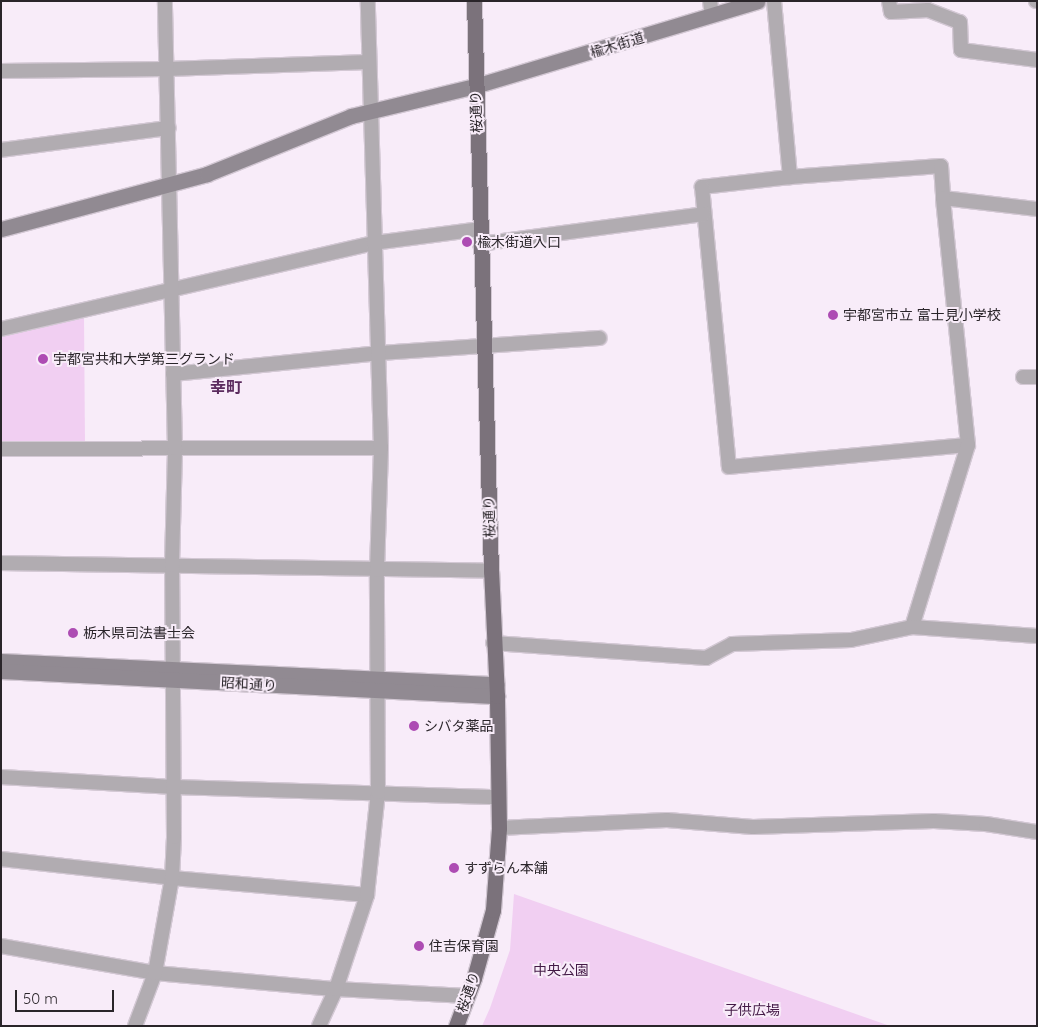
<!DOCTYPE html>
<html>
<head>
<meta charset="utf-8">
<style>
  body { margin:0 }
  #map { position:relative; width:1038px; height:1027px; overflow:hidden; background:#f8ecf9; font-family:Quicksand,"Noto Sans JP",sans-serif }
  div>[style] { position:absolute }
  .green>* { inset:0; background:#f1cff2 }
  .roads { filter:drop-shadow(1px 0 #d3c8d4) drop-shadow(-1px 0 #d3c8d4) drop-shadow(0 1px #d3c8d4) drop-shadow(0 -1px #d3c8d4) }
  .street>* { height:14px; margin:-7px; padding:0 7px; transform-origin:7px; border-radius:7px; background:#b1acb1 }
  .secondary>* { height:15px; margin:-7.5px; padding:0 7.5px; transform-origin:7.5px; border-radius:7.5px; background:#918a92 }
  .primary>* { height:15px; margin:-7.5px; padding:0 7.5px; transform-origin:7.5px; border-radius:7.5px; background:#7b727b }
  .dots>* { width:14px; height:14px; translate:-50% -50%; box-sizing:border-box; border:2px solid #f8ecf9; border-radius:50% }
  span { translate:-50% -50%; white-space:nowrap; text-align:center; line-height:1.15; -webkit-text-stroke:4px #f8ecf9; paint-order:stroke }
  .street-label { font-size:14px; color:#2a252a }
  .poi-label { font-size:14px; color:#2a252a }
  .left { translate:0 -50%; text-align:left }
  .park-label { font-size:14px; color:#431a46 }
  .quarter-label { font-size:16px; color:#5b2b5e; font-weight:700 }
  .frame { position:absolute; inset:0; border:2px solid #2a252a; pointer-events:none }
  .scale { position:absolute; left:15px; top:990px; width:99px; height:22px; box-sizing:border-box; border:2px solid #2a252a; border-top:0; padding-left:6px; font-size:15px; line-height:18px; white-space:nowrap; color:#2a252a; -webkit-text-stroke:4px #f8ecf9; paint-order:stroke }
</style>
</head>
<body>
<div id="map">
  <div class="green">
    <div style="clip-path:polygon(84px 315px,85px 446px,1px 444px,1px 333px)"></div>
    <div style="clip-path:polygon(514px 894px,890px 1026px,482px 1026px,490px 1008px,510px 950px)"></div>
  </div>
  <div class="roads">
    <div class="street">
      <div style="left:710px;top:1px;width:14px;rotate:82deg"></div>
      <div style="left:774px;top:1px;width:177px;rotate:84.8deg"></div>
      <div style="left:790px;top:177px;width:151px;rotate:-4.2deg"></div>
      <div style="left:941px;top:166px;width:32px;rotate:86deg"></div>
      <div style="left:943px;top:198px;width:95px;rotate:6.7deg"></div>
      <div style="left:889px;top:1px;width:11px;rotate:80deg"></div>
      <div style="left:891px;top:12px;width:37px;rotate:-3deg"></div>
      <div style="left:928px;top:10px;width:34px;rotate:21deg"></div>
      <div style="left:960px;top:22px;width:28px;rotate:88deg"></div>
      <div style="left:961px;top:50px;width:77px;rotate:7.5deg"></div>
      <div style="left:1036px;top:1px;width:1px"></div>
      <div style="left:1px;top:71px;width:166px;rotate:-0.7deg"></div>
      <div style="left:167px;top:69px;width:202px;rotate:-2deg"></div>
      <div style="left:1px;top:150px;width:169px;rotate:-7.5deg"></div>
      <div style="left:790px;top:177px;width:89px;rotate:173.5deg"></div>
      <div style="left:702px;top:187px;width:281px;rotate:84.5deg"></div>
      <div style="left:729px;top:467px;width:240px;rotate:-5.3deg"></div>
      <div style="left:968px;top:445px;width:248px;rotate:-95.8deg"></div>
      <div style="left:480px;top:244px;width:226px;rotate:-7.6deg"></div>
      <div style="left:1px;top:329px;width:383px;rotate:-13deg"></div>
      <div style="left:374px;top:243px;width:107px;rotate:-7.5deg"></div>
      <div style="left:173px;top:374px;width:208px;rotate:-5.8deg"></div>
      <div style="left:380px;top:353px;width:220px;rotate:-3.9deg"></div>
      <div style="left:1023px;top:377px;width:14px"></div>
      <div style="left:1px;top:449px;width:380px;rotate:-0.2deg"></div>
      <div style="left:1px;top:563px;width:490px;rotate:0.9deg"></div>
      <div style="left:912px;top:627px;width:190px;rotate:-72.9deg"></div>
      <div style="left:493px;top:643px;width:214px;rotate:4deg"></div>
      <div style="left:706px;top:658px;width:30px;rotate:-28deg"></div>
      <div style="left:732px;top:644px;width:119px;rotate:-1.9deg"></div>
      <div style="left:851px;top:640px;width:62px;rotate:-12deg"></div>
      <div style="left:912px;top:627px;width:125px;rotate:4.1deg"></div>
      <div style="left:1px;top:777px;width:173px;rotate:3.3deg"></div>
      <div style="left:174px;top:787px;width:324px;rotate:1.8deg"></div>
      <div style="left:499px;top:828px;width:168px;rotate:-2.7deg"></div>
      <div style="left:667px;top:820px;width:86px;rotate:4.7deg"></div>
      <div style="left:753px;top:827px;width:181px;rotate:-1.9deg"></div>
      <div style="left:934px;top:821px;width:52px;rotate:3.3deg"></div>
      <div style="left:986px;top:824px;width:52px;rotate:8.9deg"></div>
      <div style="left:1px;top:859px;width:172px;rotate:6.3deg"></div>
      <div style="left:172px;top:878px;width:196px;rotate:5deg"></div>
      <div style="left:1px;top:946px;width:156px;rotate:9.9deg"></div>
      <div style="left:155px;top:973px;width:182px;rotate:5.1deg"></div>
      <div style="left:336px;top:989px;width:131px;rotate:3.1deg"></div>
      <div style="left:135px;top:1026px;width:57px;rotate:-69.3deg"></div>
      <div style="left:155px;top:973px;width:97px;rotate:-79.9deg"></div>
      <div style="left:172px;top:878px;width:41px;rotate:-87.2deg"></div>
      <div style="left:174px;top:837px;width:272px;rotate:-90.4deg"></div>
      <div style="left:172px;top:565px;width:117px;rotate:-88.5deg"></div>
      <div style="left:175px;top:448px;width:447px;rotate:-91.3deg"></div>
      <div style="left:319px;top:1026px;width:41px;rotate:-65.3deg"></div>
      <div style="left:336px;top:989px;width:99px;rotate:-71.7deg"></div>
      <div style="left:367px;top:895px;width:104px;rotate:-83.9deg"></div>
      <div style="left:378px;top:792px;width:222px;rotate:-90.3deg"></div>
      <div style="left:377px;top:570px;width:122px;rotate:-88.1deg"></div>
      <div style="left:381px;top:448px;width:447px;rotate:-91.7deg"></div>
    </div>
    <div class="secondary">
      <div style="left:1px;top:229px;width:213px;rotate:-14.9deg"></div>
      <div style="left:207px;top:174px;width:155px;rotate:-21.9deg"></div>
      <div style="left:351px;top:116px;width:128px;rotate:-13.6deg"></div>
      <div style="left:475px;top:86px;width:295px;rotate:-16.7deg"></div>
      <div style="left:1px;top:661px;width:496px;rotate:2.7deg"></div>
      <div style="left:1px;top:671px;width:497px;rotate:2.9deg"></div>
    </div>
    <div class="primary">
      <div style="left:456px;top:1026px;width:51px;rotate:-69.4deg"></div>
      <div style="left:474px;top:978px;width:71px;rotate:-74.4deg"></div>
      <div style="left:493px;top:910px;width:82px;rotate:-85.8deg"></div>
      <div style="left:499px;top:828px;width:132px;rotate:-90.9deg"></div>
      <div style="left:497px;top:696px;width:125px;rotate:-92.7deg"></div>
      <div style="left:491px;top:571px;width:570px;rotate:-91.71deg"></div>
    </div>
  </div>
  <div class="dots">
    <div style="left:467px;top:242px;background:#ad4cb3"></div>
    <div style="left:833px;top:315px;background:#ad4cb3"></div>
    <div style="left:43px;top:359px;background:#ad4cb3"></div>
    <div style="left:73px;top:633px;background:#ad4cb3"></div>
    <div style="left:414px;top:726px;background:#ad4cb3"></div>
    <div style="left:454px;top:868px;background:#ad4cb3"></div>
    <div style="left:419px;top:946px;background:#ad4cb3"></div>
  </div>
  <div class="street-label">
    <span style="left:617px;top:45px;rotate:-17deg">楡木街道</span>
    <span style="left:476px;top:112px;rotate:-92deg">桜通り</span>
    <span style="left:489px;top:517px;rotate:-92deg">桜通り</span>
    <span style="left:249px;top:684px;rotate:3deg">昭和通り</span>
    <span style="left:468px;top:992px;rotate:-70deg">桜通り</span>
  </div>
  <div class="poi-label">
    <span class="left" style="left:477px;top:242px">楡木街道入口</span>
    <span class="left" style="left:843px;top:315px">宇都宮市立 富士見小学校</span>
    <span class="left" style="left:53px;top:359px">宇都宮共和大学第三グランド</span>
    <span class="left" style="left:83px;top:633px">栃木県司法書士会</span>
    <span class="left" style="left:424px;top:726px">シバタ薬品</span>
    <span class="left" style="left:464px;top:868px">すずらん本舗</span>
    <span class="left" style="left:429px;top:946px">住吉保育園</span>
  </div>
  <div class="park-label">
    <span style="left:561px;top:970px">中央公園</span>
    <span style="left:752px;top:1010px">子供広場</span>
  </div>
  <div class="quarter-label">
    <span style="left:226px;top:387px">幸町</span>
  </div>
  <div class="frame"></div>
  <div class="scale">50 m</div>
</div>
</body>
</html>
